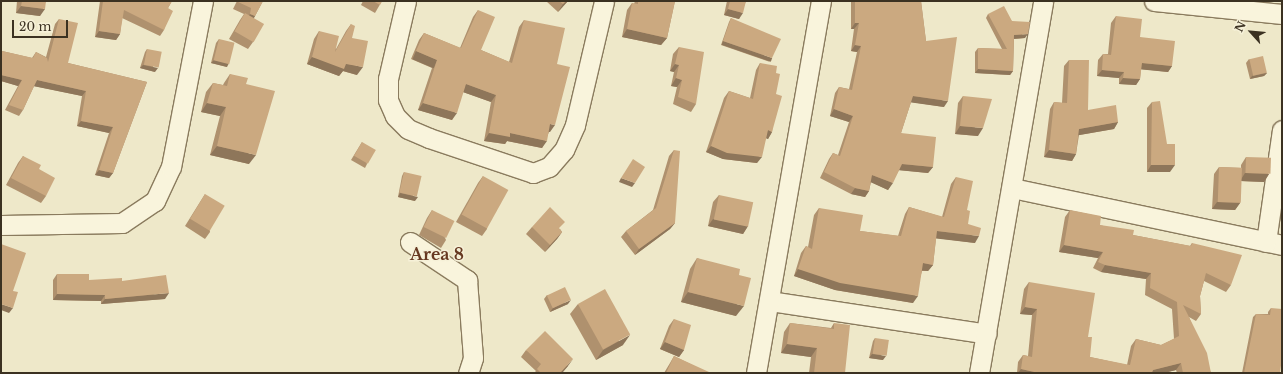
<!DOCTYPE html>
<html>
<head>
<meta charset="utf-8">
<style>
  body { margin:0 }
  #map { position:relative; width:1283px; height:374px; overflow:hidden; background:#eee8c9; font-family:"Libre Baskerville",serif }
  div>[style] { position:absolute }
  .roads { filter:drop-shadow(1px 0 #8a7b5e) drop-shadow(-1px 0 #8a7b5e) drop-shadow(0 1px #8a7b5e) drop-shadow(0 -1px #8a7b5e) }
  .street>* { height:19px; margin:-9.5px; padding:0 9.5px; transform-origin:9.5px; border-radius:9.5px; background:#f9f4dc }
  .wall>* { inset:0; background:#af916e }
  .shaded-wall>* { inset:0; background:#8e765a; transform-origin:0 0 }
  .building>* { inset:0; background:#cba980; transform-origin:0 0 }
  span { translate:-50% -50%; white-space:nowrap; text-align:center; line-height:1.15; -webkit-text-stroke:3px #f6f1d8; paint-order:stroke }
  .quarter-label { font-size:16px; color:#673921; font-weight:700 }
  .frame { position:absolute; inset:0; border:2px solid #3b3121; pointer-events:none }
  .north { position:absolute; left:1231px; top:12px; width:40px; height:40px; -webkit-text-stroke:3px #f6f1d8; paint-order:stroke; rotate:297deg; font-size:11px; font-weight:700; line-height:16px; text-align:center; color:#3b3121 }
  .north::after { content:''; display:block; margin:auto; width:14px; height:18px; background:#3b3121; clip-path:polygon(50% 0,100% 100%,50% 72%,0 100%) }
  .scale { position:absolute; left:12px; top:20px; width:56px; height:18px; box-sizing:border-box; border:2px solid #3b3121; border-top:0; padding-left:5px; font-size:12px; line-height:14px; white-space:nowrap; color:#3b3121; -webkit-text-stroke:3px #f6f1d8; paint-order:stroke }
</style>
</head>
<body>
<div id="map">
  <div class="roads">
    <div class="street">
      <div style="left:406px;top:1px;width:80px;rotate:103deg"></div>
      <div style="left:388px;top:79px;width:21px;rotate:90deg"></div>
      <div style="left:388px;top:100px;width:17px;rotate:66deg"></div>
      <div style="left:395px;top:116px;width:18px;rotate:45deg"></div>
      <div style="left:408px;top:129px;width:23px;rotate:23deg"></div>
      <div style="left:429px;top:138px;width:110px;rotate:18.6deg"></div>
      <div style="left:533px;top:173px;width:17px;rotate:-21deg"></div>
      <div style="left:549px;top:167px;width:23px;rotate:-49deg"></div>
      <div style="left:564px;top:150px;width:27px;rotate:-66deg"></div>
      <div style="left:575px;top:125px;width:127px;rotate:-76.8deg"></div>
      <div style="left:1154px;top:1px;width:129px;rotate:5.8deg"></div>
      <div style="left:1012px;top:188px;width:276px;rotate:11.9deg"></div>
      <div style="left:1px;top:225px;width:121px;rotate:-0.9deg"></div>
      <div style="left:122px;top:223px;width:40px;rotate:-34deg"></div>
      <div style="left:155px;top:201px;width:38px;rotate:-65deg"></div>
      <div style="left:171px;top:167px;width:169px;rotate:-79.1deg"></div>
      <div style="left:410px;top:242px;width:69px;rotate:33.7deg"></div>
      <div style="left:467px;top:280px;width:78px;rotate:85.6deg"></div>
      <div style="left:473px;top:358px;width:16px;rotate:108deg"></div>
      <div style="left:1266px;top:242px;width:113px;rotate:-81.9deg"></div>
      <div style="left:770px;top:301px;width:219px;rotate:8.6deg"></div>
      <div style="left:756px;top:373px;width:378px;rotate:-80.1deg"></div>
      <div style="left:979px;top:373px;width:377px;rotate:-80.2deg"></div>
    </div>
  </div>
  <div class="wall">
    <div style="clip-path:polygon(17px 1px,46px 1px,40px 16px,16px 13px)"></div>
    <div style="clip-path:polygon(100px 1px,172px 1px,168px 8px,164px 30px,160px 36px,122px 18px,120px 34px,116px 40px,95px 37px)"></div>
    <div style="clip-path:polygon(237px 1px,263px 1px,254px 18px,253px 42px,248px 49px,229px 39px,240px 20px,244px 14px,233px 9px)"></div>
    <div style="clip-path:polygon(363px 1px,382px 1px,375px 13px,361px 5px)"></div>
    <div style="clip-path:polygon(546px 1px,568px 1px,558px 12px)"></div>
    <div style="clip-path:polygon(635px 1px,675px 1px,667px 38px,661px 45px,622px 37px,627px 10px,632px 3px,634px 4px)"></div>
    <div style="clip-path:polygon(727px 1px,746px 1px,739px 19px,724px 15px)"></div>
    <div style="clip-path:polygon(851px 1px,921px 1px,926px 41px,944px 107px,911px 102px,901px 133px,933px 167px,928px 173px,899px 170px,888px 190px,871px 182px,869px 191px,865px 197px,851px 194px,820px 178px,829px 159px,833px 153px,838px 155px,849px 122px,830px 116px,835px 93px,839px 87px,849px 89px,857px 52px,851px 51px,854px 29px,851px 29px)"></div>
    <div style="clip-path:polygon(478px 10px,481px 50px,509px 62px,519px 27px,524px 20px,557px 64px,550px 132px,549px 132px,542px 148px,507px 141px,505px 144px,484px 141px,491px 102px,463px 92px,452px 120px,418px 110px,432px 68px,411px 59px,419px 40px,424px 33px,460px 48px,473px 17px)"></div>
    <div style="clip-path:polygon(988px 14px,1012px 21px,1025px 38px,1014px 39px,1013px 71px,1010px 75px,975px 73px,975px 52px,978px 48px,1002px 49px,986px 18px)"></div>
    <div style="clip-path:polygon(1116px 16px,1172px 66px,1168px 72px,1141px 69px,1140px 79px,1136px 85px,1119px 84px,1119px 78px,1097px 76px,1098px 60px,1103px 54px,1108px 54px,1111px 23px)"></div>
    <div style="clip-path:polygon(731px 18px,770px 62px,721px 45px,729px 22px)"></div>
    <div style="clip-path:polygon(59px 19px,68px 63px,147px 82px,113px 173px,109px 178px,95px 175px,109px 133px,77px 126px,82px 96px,34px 86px,23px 110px,19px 116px,5px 110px,18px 86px,1px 81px,1px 52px,2px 51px,32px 58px,36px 52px,46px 57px,55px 24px)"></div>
    <div style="clip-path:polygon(351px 24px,352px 38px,357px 75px,343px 71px,339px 76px,307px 64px,314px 39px,319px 31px,336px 49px,346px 31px)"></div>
    <div style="clip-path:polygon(219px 39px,227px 67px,211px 63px,216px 43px)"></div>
    <div style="clip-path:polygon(679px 47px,696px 104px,691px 112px,673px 104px,677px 87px,671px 86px,674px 72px,670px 71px,673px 54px)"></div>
    <div style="clip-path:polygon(147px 49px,155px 72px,140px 68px,145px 52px)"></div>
    <div style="clip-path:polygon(1249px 59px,1267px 73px,1264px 76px,1250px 79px,1246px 63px)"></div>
    <div style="clip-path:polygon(1069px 60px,1088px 110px,1118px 122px,1114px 129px,1079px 135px,1076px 154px,1072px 161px,1044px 157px,1050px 109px,1054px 102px,1062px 103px,1064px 66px)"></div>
    <div style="clip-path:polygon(760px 63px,776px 73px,776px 94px,772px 132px,768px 139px,766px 138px,757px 163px,723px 159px,706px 152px,724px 98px,729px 91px,750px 98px,756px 70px)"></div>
    <div style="clip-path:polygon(230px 74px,246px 84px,249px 164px,210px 155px,220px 116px,201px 112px,206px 92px,213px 83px,223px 85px,224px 83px)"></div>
    <div style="clip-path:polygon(963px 96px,978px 136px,955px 134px,958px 103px)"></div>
    <div style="clip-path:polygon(1152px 102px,1170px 172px,1147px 172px,1147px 108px)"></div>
    <div style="clip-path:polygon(362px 142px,367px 164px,365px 168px,351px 160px)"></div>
    <div style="clip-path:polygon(674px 150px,675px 223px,670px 229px,635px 255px,621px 237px,626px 231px,653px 210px,669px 156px)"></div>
    <div style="clip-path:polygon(23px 156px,39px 169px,46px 196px,41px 203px,6px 185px,18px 163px)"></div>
    <div style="clip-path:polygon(1246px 157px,1269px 174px,1264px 182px,1241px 181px,1240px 203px,1235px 210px,1212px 209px,1214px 174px,1219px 167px,1241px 168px,1241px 165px)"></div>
    <div style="clip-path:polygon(404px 172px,415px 201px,398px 197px,402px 176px)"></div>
    <div style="clip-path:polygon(483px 176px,487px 229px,482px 236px,456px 222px,478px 183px)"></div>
    <div style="clip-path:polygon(956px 177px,967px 210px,968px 224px,975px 243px,936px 238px,933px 265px,928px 271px,922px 271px,913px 303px,835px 290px,794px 276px,801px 253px,806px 246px,808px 247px,814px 215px,819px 208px,860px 231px,898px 236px,905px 214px,909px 207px,942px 217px,951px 184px)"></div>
    <div style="clip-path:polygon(205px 194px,210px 232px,205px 239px,185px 226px)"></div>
    <div style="clip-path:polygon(719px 195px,748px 226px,743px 234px,708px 226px,713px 202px)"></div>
    <div style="clip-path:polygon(432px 210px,446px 240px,441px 248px,419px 235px,427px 218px)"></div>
    <div style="clip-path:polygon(1070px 210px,1100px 225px,1133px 235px,1190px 246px,1192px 243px,1231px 285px,1226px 292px,1204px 281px,1200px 296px,1201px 314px,1196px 321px,1189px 317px,1211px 373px,1177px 373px,1176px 370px,1164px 373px,1017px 373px,1018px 362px,1023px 355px,1028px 356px,1032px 315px,1020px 314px,1024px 289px,1029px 282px,1088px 337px,1090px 357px,1127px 365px,1131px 346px,1136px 339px,1161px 345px,1174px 339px,1172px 309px,1145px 295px,1146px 279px,1101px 272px,1093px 268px,1098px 258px,1059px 252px,1065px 217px)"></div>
    <div style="clip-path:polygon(532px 227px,560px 229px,562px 232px,557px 239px,545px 252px,526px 234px)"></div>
    <div style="clip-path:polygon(697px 258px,739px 275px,736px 316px,681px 302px,690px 269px)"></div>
    <div style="clip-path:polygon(57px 274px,89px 280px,122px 281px,165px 299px,101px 304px,101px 301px,53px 300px,53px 280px)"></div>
    <div style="clip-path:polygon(1282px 274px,1282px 303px,1281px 275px)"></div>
    <div style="clip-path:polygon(547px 295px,568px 304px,550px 312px,544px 299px)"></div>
    <div style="clip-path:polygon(578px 304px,623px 345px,596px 360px,570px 314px)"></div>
    <div style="clip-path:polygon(1271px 308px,1280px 373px,1242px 373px,1253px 317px,1256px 314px,1268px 314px,1268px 312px)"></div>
    <div style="clip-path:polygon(674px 319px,684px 350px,679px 357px,660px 349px,669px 326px)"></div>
    <div style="clip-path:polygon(790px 323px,831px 328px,834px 323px,845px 373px,809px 373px,811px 357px,781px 353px,784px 332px)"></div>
    <div style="clip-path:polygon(875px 338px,883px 360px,869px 358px,873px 341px)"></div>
    <div style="clip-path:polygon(526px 350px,568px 366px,562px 373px,534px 373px,536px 371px,521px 357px)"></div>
    <div style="clip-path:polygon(674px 356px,708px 373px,664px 373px,670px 363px)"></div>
  </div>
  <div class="shaded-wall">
    <div style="clip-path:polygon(566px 1px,568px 1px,558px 12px,563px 4px)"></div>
    <div style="clip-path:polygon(21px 6px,45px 9px,40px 16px,16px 13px)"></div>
    <div style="clip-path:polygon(728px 9px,743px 13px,739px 19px,724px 15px)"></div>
    <div style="clip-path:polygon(250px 14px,255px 16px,250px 23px,245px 22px)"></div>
    <div style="clip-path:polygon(855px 23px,859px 23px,854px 29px,851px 29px)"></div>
    <div style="clip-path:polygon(627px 29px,667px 38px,661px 45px,622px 37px)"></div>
    <div style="clip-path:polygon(99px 31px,120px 34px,116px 40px,95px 37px)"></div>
    <div style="clip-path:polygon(1028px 34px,1025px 38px,1012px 39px,1014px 35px)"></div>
    <div style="left:723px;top:41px;width:52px;height:4px;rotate:19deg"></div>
    <div style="clip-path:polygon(855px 45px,861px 46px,857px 52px,851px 51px)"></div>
    <div style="left:416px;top:51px;width:23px;height:9px;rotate:23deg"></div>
    <div style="clip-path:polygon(312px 57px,363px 67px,357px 75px,343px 71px,339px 76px,307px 64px)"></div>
    <div style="clip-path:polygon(214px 60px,229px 63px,227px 67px,211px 63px)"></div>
    <div style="clip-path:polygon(1142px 63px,1172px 66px,1168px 72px,1137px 69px)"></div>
    <div style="clip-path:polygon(675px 64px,679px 65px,674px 72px,670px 71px)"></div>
    <div style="clip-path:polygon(143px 65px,158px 68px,155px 72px,140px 68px)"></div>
    <div style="clip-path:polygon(978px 69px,1013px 71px,1010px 75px,975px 73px)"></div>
    <div style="clip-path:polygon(1102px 70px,1124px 72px,1119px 78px,1097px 76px)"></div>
    <div style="clip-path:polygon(1267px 73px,1264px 76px,1250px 79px,1252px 76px)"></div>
    <div style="clip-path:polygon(1px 75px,22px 80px,18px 86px,1px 81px)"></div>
    <div style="clip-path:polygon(676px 78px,682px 80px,677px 87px,671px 86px)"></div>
    <div style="clip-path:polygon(1123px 78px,1140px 79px,1136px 85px,1119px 84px)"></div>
    <div style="clip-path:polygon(37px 80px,86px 91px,82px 96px,33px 86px)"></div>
    <div style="clip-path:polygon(466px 84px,496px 95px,491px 102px,460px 91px)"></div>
    <div style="clip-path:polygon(913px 96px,948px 101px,944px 107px,908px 102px)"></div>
    <div style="clip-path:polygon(207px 103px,226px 107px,220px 116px,201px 112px)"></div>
    <div style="clip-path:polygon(423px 103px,457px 113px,452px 120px,418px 110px)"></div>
    <div style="clip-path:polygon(834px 109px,853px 116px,849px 122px,830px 116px)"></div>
    <div style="clip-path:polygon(81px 121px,113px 127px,109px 133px,77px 126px)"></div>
    <div style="clip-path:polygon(1118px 122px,1114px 129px,1074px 136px,1079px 129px)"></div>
    <div style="clip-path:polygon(550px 124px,555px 125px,550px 132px,545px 131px)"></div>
    <div style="clip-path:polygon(960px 126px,983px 128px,978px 136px,955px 134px)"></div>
    <div style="clip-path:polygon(768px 130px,772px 132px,768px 139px,763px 137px)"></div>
    <div style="clip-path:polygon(489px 133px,510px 133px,547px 141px,542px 148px,507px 141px,505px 144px,484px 141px)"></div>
    <div style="clip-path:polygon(217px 146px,256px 155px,249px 164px,210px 155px)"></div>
    <div style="clip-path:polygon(711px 146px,762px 157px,757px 163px,723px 159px,706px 152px)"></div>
    <div style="clip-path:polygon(1049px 150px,1076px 154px,1072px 161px,1044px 157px)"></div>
    <div style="clip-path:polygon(902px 164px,933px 167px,928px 173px,897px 170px)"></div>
    <div style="clip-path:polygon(1151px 165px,1175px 165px,1170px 172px,1147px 172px)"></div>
    <div style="clip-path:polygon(99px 170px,113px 173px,109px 178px,95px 175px)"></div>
    <div style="clip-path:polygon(1245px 173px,1269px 174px,1264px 182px,1240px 181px)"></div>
    <div style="clip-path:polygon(872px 175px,893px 183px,888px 190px,868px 181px)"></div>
    <div style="clip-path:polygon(621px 178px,635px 183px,632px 187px,619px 182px)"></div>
    <div style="clip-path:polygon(855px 188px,869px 191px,865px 197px,851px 194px)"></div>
    <div style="clip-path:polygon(400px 193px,418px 197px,415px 201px,398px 197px)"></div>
    <div style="clip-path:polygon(1217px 202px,1240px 203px,1235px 210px,1212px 209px)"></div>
    <div style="clip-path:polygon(713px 219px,748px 226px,743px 234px,708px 226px)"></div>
    <div style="clip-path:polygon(675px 223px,670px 229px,635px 255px,639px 249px)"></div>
    <div style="clip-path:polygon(937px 231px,979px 236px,975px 243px,932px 238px)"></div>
    <div style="clip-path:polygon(562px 232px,557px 239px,545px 252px,550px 245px)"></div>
    <div style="clip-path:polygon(1064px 245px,1103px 252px,1098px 258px,1059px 252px)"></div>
    <div style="clip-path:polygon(923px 263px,933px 265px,928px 271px,918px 270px)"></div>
    <div style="clip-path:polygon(1105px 265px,1151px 273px,1146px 279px,1101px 272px)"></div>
    <div style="clip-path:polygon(798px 269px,918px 296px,913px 303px,835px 290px,794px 276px)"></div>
    <div style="clip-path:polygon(688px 292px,744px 306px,736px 316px,681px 302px)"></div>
    <div style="clip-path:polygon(169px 293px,165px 299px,101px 304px,105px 299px)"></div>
    <div style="clip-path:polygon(57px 294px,105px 295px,101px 301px,53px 300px)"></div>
    <div style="clip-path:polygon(571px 300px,568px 304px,550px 312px,553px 308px)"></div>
    <div style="clip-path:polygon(1px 304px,13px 308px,9px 313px,1px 310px)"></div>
    <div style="clip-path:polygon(1025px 307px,1037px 309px,1032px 315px,1020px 314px)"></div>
    <div style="clip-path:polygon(630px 335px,623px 345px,596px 360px,603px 350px)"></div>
    <div style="clip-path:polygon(665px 342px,684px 350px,679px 357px,660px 349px)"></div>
    <div style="clip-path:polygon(787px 344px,817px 348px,811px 357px,781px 353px)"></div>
    <div style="clip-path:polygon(872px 354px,886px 356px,883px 360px,869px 358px)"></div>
    <div style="clip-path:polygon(573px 359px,568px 366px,562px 373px,560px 373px)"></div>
    <div style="clip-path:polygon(1181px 363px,1176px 370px,1164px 373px,1151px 373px,1153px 370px)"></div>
    <div style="clip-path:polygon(1021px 369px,1039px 373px,1018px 373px)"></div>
  </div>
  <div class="building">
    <div style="clip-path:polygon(22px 1px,46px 1px,45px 9px,21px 6px)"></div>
    <div style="clip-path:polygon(103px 1px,172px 1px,168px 8px,173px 11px,164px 30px,124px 10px,120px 34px,99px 31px)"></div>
    <div style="clip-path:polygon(239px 1px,263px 1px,255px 16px,250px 14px,251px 8px,238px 2px)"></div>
    <div style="clip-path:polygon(373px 1px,382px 1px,380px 5px)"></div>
    <div style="clip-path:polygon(559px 1px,566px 1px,563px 4px)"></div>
    <div style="clip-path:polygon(638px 1px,675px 1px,667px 38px,627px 29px,632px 3px,638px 4px)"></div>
    <div style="clip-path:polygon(730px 1px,746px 1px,743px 13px,728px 9px)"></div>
    <div style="clip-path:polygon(855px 1px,921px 1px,926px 41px,957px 37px,948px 101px,913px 96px,901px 133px,936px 137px,933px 167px,902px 164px,893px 183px,872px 175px,869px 191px,855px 188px,824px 172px,833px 153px,840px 156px,853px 116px,834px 109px,839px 87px,852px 90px,861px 46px,855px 45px,859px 23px,855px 23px)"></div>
    <div style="clip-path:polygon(1004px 6px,1012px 21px,1030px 22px,1028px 34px,1014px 35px,1013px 71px,978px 69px,978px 48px,1007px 49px,988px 14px)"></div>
    <div style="clip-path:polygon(478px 10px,495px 17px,481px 50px,512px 63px,524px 20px,565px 28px,557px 64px,570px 67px,555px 125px,550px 124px,547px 141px,510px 133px,510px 137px,489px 133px,496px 95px,466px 84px,457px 113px,423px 103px,437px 60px,416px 51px,424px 33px,461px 48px)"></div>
    <div style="left:245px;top:13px;width:22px;height:21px;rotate:30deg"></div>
    <div style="clip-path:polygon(1116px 16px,1142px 19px,1140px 37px,1175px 41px,1172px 66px,1142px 63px,1140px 79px,1123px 78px,1124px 72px,1102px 70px,1103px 54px,1111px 55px)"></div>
    <div style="clip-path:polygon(731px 18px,781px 39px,772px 58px,723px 41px)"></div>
    <div style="clip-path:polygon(59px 19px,78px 23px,68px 63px,147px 82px,113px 173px,99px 170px,113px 127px,81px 121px,86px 91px,37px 80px,23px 110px,9px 105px,22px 80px,1px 75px,1px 54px,2px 51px,33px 58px,36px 52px,47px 58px,48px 62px)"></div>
    <div style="clip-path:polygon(351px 24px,355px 26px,352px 38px,368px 41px,363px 67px,346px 64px,344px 69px,312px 57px,319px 31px,339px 36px,335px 52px)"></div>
    <div style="left:219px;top:39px;width:16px;height:22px;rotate:14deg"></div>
    <div style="clip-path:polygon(679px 47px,704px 52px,696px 104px,678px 97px,682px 80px,676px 78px,679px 65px,675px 64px)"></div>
    <div style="left:147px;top:49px;width:15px;height:16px;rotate:11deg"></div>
    <div style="left:1263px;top:56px;width:17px;height:14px;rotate:77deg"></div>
    <div style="clip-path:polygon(1069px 60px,1089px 60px,1088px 110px,1116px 105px,1118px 122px,1079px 129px,1076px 154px,1049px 150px,1054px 102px,1067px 103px)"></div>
    <div style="clip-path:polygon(760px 63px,777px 66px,776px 73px,780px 74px,776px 94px,782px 96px,772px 132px,768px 130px,762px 157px,727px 153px,711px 146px,729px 91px,753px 99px)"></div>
    <div style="clip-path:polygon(230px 74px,248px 78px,246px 84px,275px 91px,256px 155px,217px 146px,226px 107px,207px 103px,213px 83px,227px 86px)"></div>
    <div style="clip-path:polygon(963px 96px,992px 99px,983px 128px,960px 126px)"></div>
    <div style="clip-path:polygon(1160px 101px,1167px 144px,1175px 144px,1175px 165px,1151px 165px,1152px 102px)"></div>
    <div style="left:362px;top:142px;width:16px;height:16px;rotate:30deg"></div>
    <div style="clip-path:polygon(674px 150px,680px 151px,675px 223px,639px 249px,626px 231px,656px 208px)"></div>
    <div style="clip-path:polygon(23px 156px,41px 165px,39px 169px,55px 178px,46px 196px,11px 178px)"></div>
    <div style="left:1246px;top:157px;width:25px;height:16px;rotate:2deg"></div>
    <div style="clip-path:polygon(633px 159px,645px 167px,635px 183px,621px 178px)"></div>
    <div style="left:1219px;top:167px;width:23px;height:35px;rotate:2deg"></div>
    <div style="left:404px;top:172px;width:18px;height:21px;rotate:13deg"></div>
    <div style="left:483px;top:176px;width:29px;height:44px;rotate:29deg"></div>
    <div style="clip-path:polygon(956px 177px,973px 181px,967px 210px,970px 211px,968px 224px,981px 228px,979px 236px,937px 231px,933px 265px,923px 263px,918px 296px,840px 283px,798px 269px,806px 246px,812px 249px,819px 208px,863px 215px,860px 231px,901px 236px,909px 207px,944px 217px)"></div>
    <div style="left:205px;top:194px;width:23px;height:29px;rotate:31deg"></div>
    <div style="left:719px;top:195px;width:35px;height:25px;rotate:12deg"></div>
    <div style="clip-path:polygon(550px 207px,565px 222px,559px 228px,562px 232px,550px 245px,532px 227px)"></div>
    <div style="left:432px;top:210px;width:25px;height:19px;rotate:26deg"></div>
    <div style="clip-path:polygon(1070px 210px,1101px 216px,1100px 225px,1134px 230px,1133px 235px,1191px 246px,1192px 243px,1242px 255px,1231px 285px,1206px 273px,1200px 296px,1201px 314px,1183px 305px,1207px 353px,1211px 373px,1183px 373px,1181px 363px,1153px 370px,1152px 373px,1079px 373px,1072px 372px,1072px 373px,1039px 373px,1021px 369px,1023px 355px,1032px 357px,1037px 309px,1025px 307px,1029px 282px,1095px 293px,1088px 337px,1092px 337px,1090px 357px,1130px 365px,1136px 339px,1161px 345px,1179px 336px,1177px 302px,1150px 288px,1151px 273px,1105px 265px,1098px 262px,1103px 252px,1064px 245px)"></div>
    <div style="clip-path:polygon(1px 244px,26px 253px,13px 291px,18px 292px,13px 308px,1px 304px)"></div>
    <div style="clip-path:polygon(697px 258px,740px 269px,739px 275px,751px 278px,744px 306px,688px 292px)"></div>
    <div style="clip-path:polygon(57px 274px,89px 274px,89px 280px,122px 278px,122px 281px,166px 275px,169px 293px,105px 299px,105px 295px,57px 294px)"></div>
    <div style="left:565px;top:287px;width:14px;height:20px;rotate:65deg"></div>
    <div style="left:605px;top:289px;width:52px;height:31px;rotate:61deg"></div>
    <div style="clip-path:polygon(1271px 308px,1282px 309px,1282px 358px,1280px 373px,1244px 373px,1256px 314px,1270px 315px)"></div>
    <div style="clip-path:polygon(674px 319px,691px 325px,684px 350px,665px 342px)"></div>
    <div style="clip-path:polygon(790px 323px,834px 329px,834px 323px,850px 325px,845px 373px,814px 373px,817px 348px,787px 344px)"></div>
    <div style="clip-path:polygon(545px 331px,573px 359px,560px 373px,541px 373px,537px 369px,541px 364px,526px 350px)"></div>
    <div style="left:875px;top:338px;width:14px;height:16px;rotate:8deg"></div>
    <div style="clip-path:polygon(674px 356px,709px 372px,708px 373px,666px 373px)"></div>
  </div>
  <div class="quarter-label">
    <span style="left:437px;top:254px">Area 8</span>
  </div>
  <div class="frame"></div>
  <div class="north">N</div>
  <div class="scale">20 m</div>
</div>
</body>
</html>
